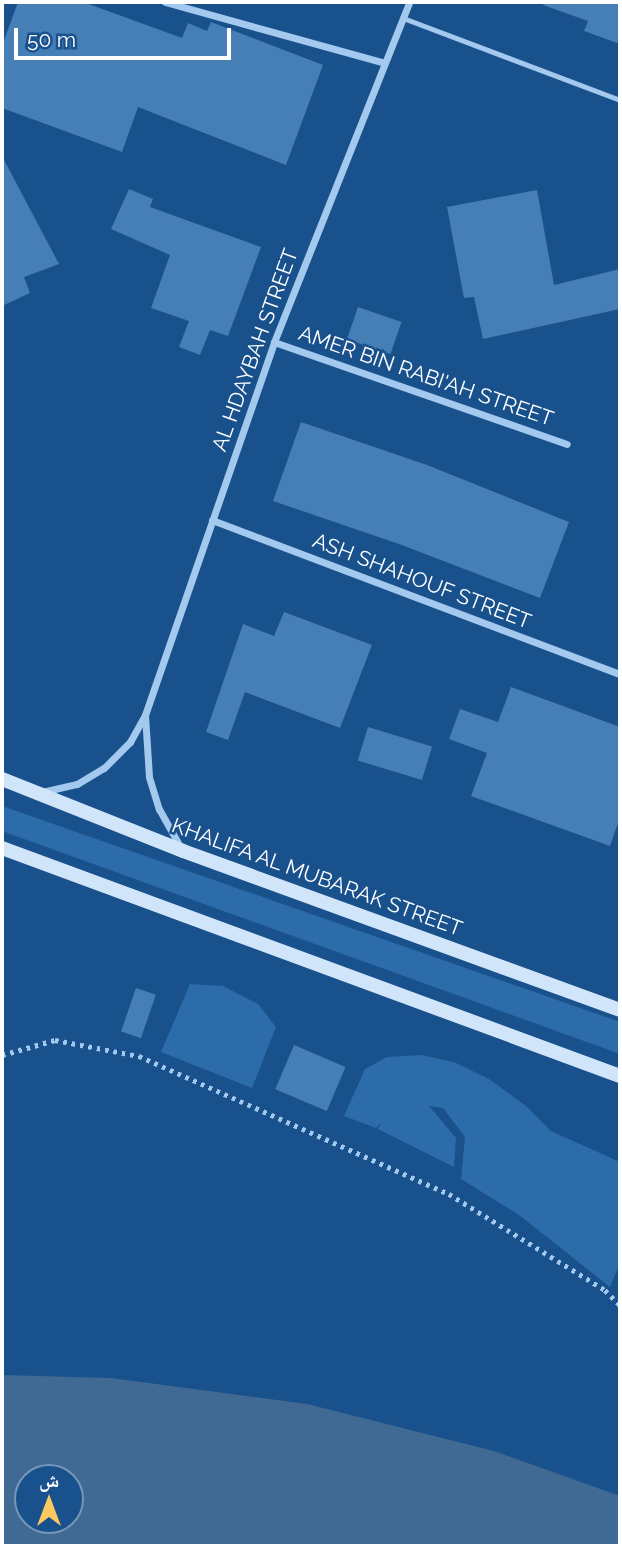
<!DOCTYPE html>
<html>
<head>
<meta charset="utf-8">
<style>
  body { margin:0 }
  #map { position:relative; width:622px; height:1548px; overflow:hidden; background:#19518c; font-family:Raleway,"Noto Naskh Arabic",sans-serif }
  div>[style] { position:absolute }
  .green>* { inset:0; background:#2c6caa }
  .water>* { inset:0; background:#406994 }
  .building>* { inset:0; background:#467eb6; transform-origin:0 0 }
  .path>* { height:4.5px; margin-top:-2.25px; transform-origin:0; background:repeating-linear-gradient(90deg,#a4c9ee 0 3.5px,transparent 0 8.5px) }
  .lane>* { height:5px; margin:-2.5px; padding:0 2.5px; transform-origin:2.5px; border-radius:2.5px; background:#a4c9ee }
  .street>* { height:7px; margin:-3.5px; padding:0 3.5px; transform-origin:3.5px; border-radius:3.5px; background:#a4c9ee }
  .secondary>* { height:14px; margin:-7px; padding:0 7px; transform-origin:7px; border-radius:7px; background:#d1e5fa }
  span { translate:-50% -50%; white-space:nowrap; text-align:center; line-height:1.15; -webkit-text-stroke:5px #19518c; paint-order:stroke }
  .street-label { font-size:21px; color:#fff }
  .frame { position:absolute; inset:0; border:4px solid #fff; pointer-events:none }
  .north { position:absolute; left:14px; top:1464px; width:70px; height:70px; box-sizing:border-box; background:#19518c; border:2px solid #7597ba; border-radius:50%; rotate:0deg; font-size:19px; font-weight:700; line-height:28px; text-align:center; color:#fff }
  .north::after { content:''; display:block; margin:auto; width:24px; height:32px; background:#ffc961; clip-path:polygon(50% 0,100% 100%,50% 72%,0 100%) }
  .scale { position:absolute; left:14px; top:28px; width:217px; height:32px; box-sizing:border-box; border:4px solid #fff; border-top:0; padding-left:9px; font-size:21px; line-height:24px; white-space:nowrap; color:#fff; -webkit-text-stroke:5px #19518c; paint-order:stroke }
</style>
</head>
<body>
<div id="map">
  <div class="green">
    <div style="clip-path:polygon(2px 806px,620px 1022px,620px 1054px,2px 831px)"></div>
    <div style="clip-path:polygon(190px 984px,223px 986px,258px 1004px,276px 1027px,252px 1088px,161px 1052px)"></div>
    <div style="clip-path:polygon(421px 1055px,454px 1062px,489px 1079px,526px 1106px,551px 1131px,620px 1162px,620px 1263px,610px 1287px,519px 1215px,461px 1179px,465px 1137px,443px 1108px,429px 1106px,456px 1138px,454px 1167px,378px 1129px,381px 1123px,376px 1128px,344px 1116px,365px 1069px,387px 1057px)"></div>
  </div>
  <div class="water">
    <div style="clip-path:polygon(evenodd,2px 1375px,111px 1378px,307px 1404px,494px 1451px,620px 1496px,620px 1546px,2px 1546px,2px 1375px,28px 1478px,70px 1478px,70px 1520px,28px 1520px,28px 1478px)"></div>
  </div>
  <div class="building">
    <div style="clip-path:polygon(18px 2px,83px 2px,182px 38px,188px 23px,207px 31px,211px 22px,323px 65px,286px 165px,138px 107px,122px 152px,2px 108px,2px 46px)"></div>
    <div style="clip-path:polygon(544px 2px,620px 2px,620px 44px,584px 31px,588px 21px,543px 5px)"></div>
    <div style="clip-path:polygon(2px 156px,59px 264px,24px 277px,30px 293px,2px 306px)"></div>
    <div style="clip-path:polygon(129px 189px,153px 199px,150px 207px,261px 247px,228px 336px,210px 330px,200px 355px,179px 347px,189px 321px,151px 308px,170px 255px,111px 229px)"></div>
    <div style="clip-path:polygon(537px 190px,554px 285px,620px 269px,620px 309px,483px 339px,474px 297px,464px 298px,447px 207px)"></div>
    <div style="left:358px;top:307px;width:46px;height:34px;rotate:19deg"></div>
    <div style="clip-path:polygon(301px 422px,427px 465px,569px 522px,540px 598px,399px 544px,273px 501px)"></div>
    <div style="clip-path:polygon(284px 612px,372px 645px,340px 728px,245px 692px,228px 740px,206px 732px,243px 624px,274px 636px)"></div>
    <div style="clip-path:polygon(511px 687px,620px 727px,620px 817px,610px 846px,471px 796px,487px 753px,449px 739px,460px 709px,498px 722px)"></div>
    <div style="left:368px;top:727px;width:67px;height:35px;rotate:17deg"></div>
    <div style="left:136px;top:988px;width:21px;height:46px;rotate:19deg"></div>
    <div style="left:294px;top:1045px;width:56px;height:48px;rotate:23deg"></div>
  </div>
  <div class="path">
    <div style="left:2px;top:1055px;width:55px;rotate:-15.8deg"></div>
    <div style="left:55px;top:1040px;width:86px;rotate:10.8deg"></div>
    <div style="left:139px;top:1056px;width:339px;rotate:24deg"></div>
    <div style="left:449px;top:1194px;width:183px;rotate:31.6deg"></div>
    <div style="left:605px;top:1290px;width:21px;rotate:45deg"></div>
  </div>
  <div class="lane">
    <div style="left:403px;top:18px;width:232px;rotate:20.7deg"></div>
  </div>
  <div class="street">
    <div style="left:165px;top:2px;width:228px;rotate:15.5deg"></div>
    <div style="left:274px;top:342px;width:310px;rotate:19.2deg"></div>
    <div style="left:212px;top:520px;width:436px;rotate:20.7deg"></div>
    <div style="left:145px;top:715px;width:62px;rotate:86.3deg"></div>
    <div style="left:149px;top:777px;width:34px;rotate:73deg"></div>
    <div style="left:159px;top:809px;width:47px;rotate:60.7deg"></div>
    <div style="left:42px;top:792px;width:36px;rotate:-13deg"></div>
    <div style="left:77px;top:784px;width:31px;rotate:-31deg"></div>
    <div style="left:104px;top:768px;width:37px;rotate:-45deg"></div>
    <div style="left:130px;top:742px;width:31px;rotate:-61deg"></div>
    <div style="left:145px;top:715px;width:395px;rotate:-70.9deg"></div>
    <div style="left:274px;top:342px;width:366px;rotate:-68.3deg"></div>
  </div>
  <div class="secondary">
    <div style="left:2px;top:779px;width:195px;rotate:21.7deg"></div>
    <div style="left:183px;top:851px;width:465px;rotate:20deg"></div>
    <div style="left:2px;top:848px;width:659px;rotate:20.25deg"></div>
  </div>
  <div class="street-label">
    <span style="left:255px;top:350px;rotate:-70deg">AL HDAYBAH STREET</span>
    <span style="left:426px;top:376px;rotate:19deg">AMER BIN RABI'AH STREET</span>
    <span style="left:422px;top:581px;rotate:21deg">ASH SHAHOUF STREET</span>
    <span style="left:317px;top:877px;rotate:20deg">KHALIFA AL MUBARAK STREET</span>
  </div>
  <div class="frame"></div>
  <div class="north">ش</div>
  <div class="scale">50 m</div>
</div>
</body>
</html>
